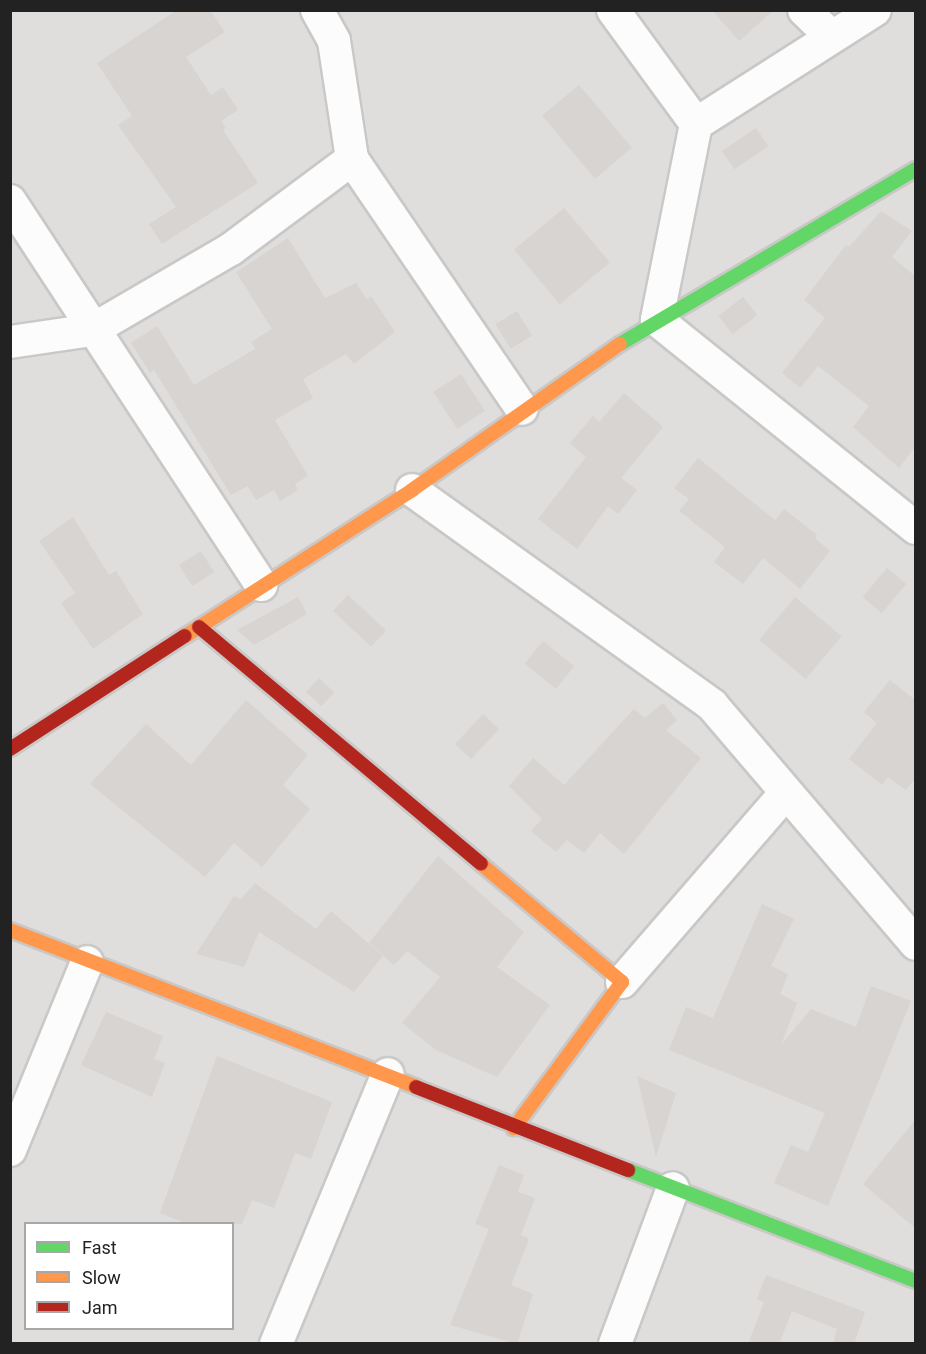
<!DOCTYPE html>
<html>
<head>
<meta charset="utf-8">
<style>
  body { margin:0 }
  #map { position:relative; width:926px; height:1354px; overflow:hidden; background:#f0eeeb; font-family:Roboto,sans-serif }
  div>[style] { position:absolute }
  .residential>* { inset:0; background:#dfdedc }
  .building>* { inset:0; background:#d7d4d2; transform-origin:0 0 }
  .roads { filter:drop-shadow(2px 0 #c9c8c7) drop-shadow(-2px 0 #c9c8c7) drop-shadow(0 2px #c9c8c7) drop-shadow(0 -2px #c9c8c7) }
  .street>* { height:32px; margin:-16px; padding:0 16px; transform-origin:16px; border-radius:16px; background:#fdfcfc }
  .fast>* { height:14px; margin:-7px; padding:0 7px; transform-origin:7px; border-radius:7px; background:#63d668 }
  .slow>* { height:14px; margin:-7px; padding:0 7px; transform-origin:7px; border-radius:7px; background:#ff974d }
  .jam>* { height:14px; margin:-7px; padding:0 7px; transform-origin:7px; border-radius:7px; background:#b3261e }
  span { translate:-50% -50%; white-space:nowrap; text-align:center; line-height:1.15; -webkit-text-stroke:6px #fff; paint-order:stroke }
  .frame { position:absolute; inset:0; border:12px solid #222; pointer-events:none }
  .legend { position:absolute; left:24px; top:1222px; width:210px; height:108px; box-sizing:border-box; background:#fff; border:2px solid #a7a7a7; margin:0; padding:8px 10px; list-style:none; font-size:18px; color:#222 }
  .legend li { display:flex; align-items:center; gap:12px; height:30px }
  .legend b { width:30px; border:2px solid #a7a7a7 }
</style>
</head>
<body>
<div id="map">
  <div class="residential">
    <div style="clip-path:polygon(evenodd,10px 11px,915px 11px,915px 1343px,11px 1343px,10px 11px,26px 1224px,232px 1224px,232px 1328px,26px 1328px,26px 1224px)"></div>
  </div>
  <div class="building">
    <div style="clip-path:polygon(177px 10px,210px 10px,225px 32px,186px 57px,211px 95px,223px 87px,238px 110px,221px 121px,226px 128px,223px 130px,258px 183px,162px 244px,149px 224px,176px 207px,118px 125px,132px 116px,97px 63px)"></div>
    <div style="clip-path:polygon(712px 10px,774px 10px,739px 41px)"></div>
    <div style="left:579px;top:85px;width:82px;height:48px;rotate:50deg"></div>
    <div style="left:756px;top:128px;width:22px;height:41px;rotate:56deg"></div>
    <div style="left:564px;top:208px;width:71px;height:65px;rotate:50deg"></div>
    <div style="clip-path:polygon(881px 211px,912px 231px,892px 257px,915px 276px,915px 447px,899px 468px,853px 427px,869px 406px,818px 366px,800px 388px,782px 373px,825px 318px,804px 300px,846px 245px,849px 247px)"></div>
    <div style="clip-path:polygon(288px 238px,325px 298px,356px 283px,367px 300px,371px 296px,395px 332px,354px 364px,346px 354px,303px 379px,313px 398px,275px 420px,308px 476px,295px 484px,298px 490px,280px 501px,274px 490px,256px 500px,248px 486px,231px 495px,154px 370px,150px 373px,131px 343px,157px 326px,194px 385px,255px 349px,251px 342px,272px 329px,236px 272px)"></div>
    <div style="left:743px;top:297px;width:23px;height:31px;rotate:52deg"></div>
    <div style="left:517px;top:311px;width:29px;height:25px;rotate:59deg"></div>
    <div style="left:461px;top:374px;width:44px;height:33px;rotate:57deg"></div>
    <div style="clip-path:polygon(624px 393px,663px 427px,621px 478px,637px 490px,618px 514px,608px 506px,577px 549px,538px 519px,586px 457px,570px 443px,593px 416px,599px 422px)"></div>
    <div style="clip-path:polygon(698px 458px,775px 520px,784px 509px,817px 535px,815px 538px,830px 551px,800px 589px,763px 558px,743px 584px,714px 562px,725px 547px,679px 511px,689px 499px,674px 488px)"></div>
    <div style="clip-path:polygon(73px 517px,109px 575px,116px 571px,143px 614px,93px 649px,61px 603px,75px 593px,39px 541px)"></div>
    <div style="left:201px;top:551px;width:25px;height:26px;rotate:58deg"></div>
    <div style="left:887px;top:568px;width:25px;height:38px;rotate:40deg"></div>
    <div style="left:348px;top:595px;width:52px;height:22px;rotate:43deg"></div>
    <div style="clip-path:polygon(298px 597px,307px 614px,254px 645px,237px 630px)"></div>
    <div style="left:795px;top:597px;width:61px;height:56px;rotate:40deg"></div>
    <div style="left:543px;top:641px;width:40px;height:29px;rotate:39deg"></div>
    <div style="left:319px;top:678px;width:21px;height:19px;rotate:43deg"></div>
    <div style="clip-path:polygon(890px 680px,915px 700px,915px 779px,906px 790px,888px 777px,882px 785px,849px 759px,877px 723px,864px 712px)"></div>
    <div style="clip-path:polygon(246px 700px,308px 755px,283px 785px,310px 809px,262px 867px,234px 843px,205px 877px,90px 784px,146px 724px,191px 765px)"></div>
    <div style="clip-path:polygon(663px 703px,677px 720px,666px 730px,701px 758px,624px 854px,600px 833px,584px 853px,567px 840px,556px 852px,531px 831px,542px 819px,509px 786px,533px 758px,564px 785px,634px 709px,645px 718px)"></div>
    <div style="left:483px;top:714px;width:22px;height:41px;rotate:43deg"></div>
    <div style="clip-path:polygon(438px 856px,524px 932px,497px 967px,550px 1005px,497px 1077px,436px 1050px,402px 1023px,440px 977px,407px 951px,394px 965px,369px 943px)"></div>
    <div style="clip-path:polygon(255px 883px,316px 929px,331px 911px,383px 956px,354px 992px,259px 932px,244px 967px,196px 954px,234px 896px,241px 899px)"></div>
    <div style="clip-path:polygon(762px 904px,794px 919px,771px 966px,788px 974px,780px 994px,797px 1003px,781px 1045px,811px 1009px,856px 1027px,871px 986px,911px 1001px,828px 1206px,774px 1183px,791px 1145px,808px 1152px,825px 1113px,669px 1050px,686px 1007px,713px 1018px)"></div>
    <div style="clip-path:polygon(106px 1012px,163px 1036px,154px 1059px,165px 1063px,152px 1097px,81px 1065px)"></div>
    <div style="clip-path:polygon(217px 1056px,332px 1102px,311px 1159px,295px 1153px,274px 1208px,252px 1200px,242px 1224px,188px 1224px,160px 1213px)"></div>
    <div style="clip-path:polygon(637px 1076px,676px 1093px,656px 1157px)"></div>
    <div style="clip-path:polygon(915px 1120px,915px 1228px,863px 1184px)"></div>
    <div style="clip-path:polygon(499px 1165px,524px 1175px,518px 1192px,535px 1198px,521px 1235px,529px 1239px,511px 1285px,533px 1294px,517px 1344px,450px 1325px,489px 1229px,475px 1224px)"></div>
    <div style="clip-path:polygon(766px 1275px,865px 1312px,854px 1344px,833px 1344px,837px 1329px,792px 1311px,779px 1344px,748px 1344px,764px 1302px,757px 1299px)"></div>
  </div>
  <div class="roads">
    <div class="street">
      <div style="left:317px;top:10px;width:35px;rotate:61deg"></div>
      <div style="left:334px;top:41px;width:119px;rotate:81.3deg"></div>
      <div style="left:352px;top:159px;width:302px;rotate:55.8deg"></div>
      <div style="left:613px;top:10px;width:141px;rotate:53.9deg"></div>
      <div style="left:696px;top:124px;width:200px;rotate:101.3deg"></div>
      <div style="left:657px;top:320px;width:332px;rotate:38.8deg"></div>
      <div style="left:804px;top:10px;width:37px;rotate:44deg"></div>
      <div style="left:696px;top:124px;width:212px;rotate:-32.5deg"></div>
      <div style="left:10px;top:201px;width:459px;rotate:56.8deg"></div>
      <div style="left:10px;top:342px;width:83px;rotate:-8.3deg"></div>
      <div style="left:92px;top:330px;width:161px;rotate:-30.2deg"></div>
      <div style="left:231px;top:249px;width:151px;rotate:-36.6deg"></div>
      <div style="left:412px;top:490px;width:369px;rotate:35.6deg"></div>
      <div style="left:712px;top:705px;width:314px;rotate:49.5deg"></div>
      <div style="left:622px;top:982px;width:250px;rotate:-49.1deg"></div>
      <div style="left:10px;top:1150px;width:203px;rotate:-67.7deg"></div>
      <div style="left:276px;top:1344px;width:292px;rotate:-67.5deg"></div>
      <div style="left:615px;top:1344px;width:166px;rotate:-69.6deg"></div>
    </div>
    <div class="fast">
      <div style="left:620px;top:344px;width:344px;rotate:-30.6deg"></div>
      <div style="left:628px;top:1170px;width:309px;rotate:21.1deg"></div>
    </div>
    <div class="slow">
      <div style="left:185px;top:636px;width:270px;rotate:-32.7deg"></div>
      <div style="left:412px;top:490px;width:254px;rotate:-35.1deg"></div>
      <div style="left:481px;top:864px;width:184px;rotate:39.9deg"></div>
      <div style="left:622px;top:982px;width:182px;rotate:126.5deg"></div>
      <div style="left:10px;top:930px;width:435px;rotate:21.1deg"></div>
    </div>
    <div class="jam">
      <div style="left:199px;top:627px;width:368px;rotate:40deg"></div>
      <div style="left:10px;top:749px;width:208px;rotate:-32.9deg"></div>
      <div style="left:416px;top:1087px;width:228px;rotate:21.4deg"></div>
    </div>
  </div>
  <div class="frame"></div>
  <ul class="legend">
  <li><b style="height:8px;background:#63d668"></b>Fast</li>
  <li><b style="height:8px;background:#ff974d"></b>Slow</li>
  <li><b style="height:8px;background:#b3261e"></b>Jam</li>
  </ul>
</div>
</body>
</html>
